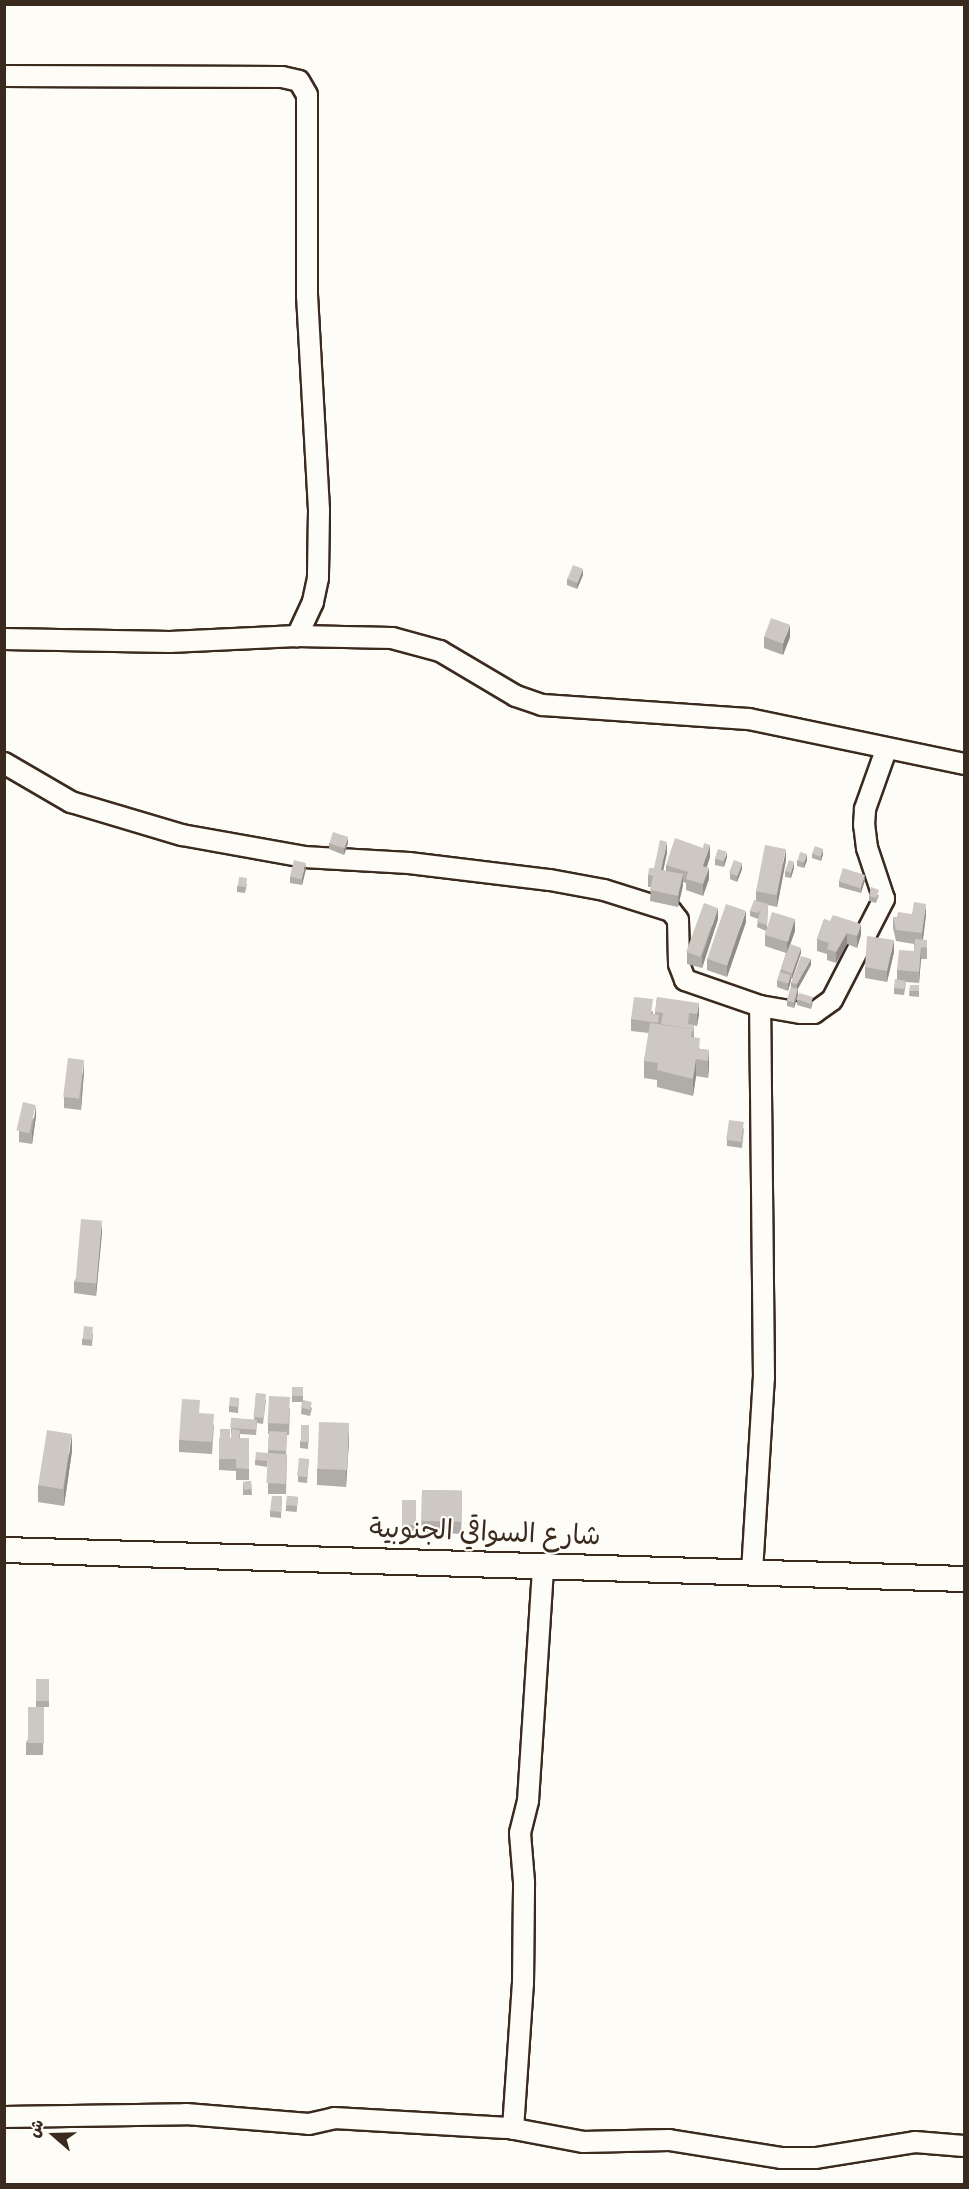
<!DOCTYPE html>
<html>
<head>
<meta charset="utf-8">
<style>
  body { margin:0 }
  #map { position:relative; width:969px; height:2189px; overflow:hidden; background:#fdfcf7; font-family:"Indie Flower","Playpen Sans Arabic",sans-serif }
  div>[style] { position:absolute }
  .roads { filter:drop-shadow(2px 0 #3b2a1e) drop-shadow(-2px 0 #3b2a1e) drop-shadow(0 2px #3b2a1e) drop-shadow(0 -2px #3b2a1e) }
  .minor>* { height:20px; margin:-10px; padding:0 10px; transform-origin:10px; border-radius:10px; background:#fdfcf7 }
  .tertiary>* { height:24px; margin:-12px; padding:0 12px; transform-origin:12px; border-radius:12px; background:#fdfcf7 }
  .wall>* { inset:0; background:#b0aca7; transform-origin:0 0 }
  .shaded-wall>* { inset:0; background:#908c88 }
  .building>* { inset:0; background:#cdc8c2; transform-origin:0 0 }
  span { translate:-50% -50%; white-space:nowrap; text-align:center; line-height:1.15; -webkit-text-stroke:4.5px #fdfcf7; paint-order:stroke }
  .street-label { font-size:27px; color:#3b2a1e }
  .frame { position:absolute; inset:0; border:6px solid #3b2a1e; pointer-events:none }
  .north { position:absolute; left:24px; top:2105px; width:60px; height:60px; -webkit-text-stroke:4px #fdfcf7; paint-order:stroke; rotate:290deg; font-size:16px; font-weight:700; line-height:24px; text-align:center; color:#3b2a1e }
  .north::after { content:''; display:block; margin:auto; width:21px; height:27px; background:#3b2a1e; clip-path:polygon(50% 0,100% 100%,50% 72%,0 100%) }
</style>
</head>
<body>
<div id="map">
  <div class="roads">
    <div class="minor">
      <div style="left:4px;top:76px;width:278px;rotate:0.2deg"></div>
      <div style="left:282px;top:77px;width:17px;rotate:13deg"></div>
      <div style="left:299px;top:81px;width:16px;rotate:60deg"></div>
      <div style="left:307px;top:95px;width:200px;rotate:90deg"></div>
      <div style="left:307px;top:295px;width:216px;rotate:86.8deg"></div>
      <div style="left:319px;top:511px;width:67px;rotate:90.9deg"></div>
      <div style="left:318px;top:578px;width:25px;rotate:102deg"></div>
      <div style="left:313px;top:602px;width:38px;rotate:115deg"></div>
      <div style="left:4px;top:639px;width:166px;rotate:1deg"></div>
      <div style="left:170px;top:642px;width:127px;rotate:-2.7deg"></div>
      <div style="left:297px;top:636px;width:95px;rotate:1.2deg"></div>
      <div style="left:392px;top:638px;width:50px;rotate:15.2deg"></div>
      <div style="left:440px;top:651px;width:88px;rotate:30.6deg"></div>
      <div style="left:516px;top:696px;width:28px;rotate:19deg"></div>
      <div style="left:542px;top:705px;width:207px;rotate:3.9deg"></div>
      <div style="left:749px;top:719px;width:220px;rotate:11.8deg"></div>
      <div style="left:4px;top:763px;width:78px;rotate:30.2deg"></div>
      <div style="left:71px;top:802px;width:116px;rotate:16.6deg"></div>
      <div style="left:182px;top:835px;width:124px;rotate:10.2deg"></div>
      <div style="left:304px;top:857px;width:105px;rotate:3.3deg"></div>
      <div style="left:409px;top:863px;width:142px;rotate:6.9deg"></div>
      <div style="left:550px;top:880px;width:55px;rotate:10.5deg"></div>
      <div style="left:604px;top:890px;width:70px;rotate:17.4deg"></div>
      <div style="left:671px;top:911px;width:11px;rotate:52deg"></div>
      <div style="left:678px;top:920px;width:44px;rotate:88.7deg"></div>
      <div style="left:679px;top:964px;width:17px;rotate:69deg"></div>
      <div style="left:685px;top:980px;width:79px;rotate:19.1deg"></div>
      <div style="left:760px;top:1006px;width:42px;rotate:9.7deg"></div>
      <div style="left:801px;top:1013px;width:13px"></div>
      <div style="left:814px;top:1013px;width:22px;rotate:-36deg"></div>
      <div style="left:832px;top:1000px;width:114px;rotate:-62.8deg"></div>
      <div style="left:884px;top:899px;width:54px;rotate:-108.4deg"></div>
      <div style="left:867px;top:848px;width:23px;rotate:-97deg"></div>
      <div style="left:864px;top:825px;width:16px;rotate:-86deg"></div>
      <div style="left:865px;top:809px;width:63px;rotate:-70.4deg"></div>
      <div style="left:752px;top:1572px;width:194px;rotate:-86.5deg"></div>
      <div style="left:764px;top:1378px;width:372px;rotate:-90.6deg"></div>
      <div style="left:4px;top:2117px;width:182px;rotate:-0.9deg"></div>
      <div style="left:186px;top:2114px;width:123px;rotate:4.6deg"></div>
      <div style="left:309px;top:2124px;width:26px;rotate:-13deg"></div>
      <div style="left:334px;top:2118px;width:175px;rotate:3.3deg"></div>
      <div style="left:509px;top:2128px;width:75px;rotate:10.7deg"></div>
      <div style="left:583px;top:2142px;width:86px;rotate:-1.3deg"></div>
      <div style="left:669px;top:2140px;width:113px;rotate:9.1deg"></div>
      <div style="left:781px;top:2158px;width:35px"></div>
      <div style="left:816px;top:2158px;width:100px;rotate:-9.2deg"></div>
      <div style="left:915px;top:2142px;width:49px;rotate:4.7deg"></div>
      <div style="left:513px;top:2129px;width:145px;rotate:-86.1deg"></div>
      <div style="left:523px;top:1984px;width:102px;rotate:-89.4deg"></div>
      <div style="left:524px;top:1882px;width:49px;rotate:-94.7deg"></div>
      <div style="left:520px;top:1833px;width:33px;rotate:-76deg"></div>
      <div style="left:528px;top:1801px;width:235px;rotate:-86.3deg"></div>
    </div>
    <div class="tertiary">
      <div style="left:4px;top:1550px;width:960px;rotate:1.73deg"></div>
    </div>
  </div>
  <div class="wall">
    <div style="clip-path:polygon(583px 575px,577px 589px,567px 585px,567px 579px)"></div>
    <div style="clip-path:polygon(764px 637px,790px 637px,783px 655px,764px 648px)"></div>
    <div style="clip-path:polygon(329px 843px,348px 843px,344px 855px,329px 849px)"></div>
    <div style="clip-path:polygon(667px 853px,663px 870px,666px 871px,666px 865px,710px 857px,707px 867px,709px 879px,703px 896px,686px 890px,686px 883px,683px 882px,678px 907px,650px 901px,651px 887px,648px 887px,648px 875px)"></div>
    <div style="clip-path:polygon(812px 853px,823px 854px,821px 861px,812px 858px)"></div>
    <div style="clip-path:polygon(727px 857px,724px 867px,715px 865px,715px 859px)"></div>
    <div style="clip-path:polygon(786px 860px,777px 907px,768px 905px,767px 927px,795px 931px,790px 944px,801px 953px,792px 979px,791px 979px,788px 991px,777px 987px,777px 981px,786px 953px,765px 946px,765px 935px,766px 931px,757px 927px,758px 919px,750px 916px,750px 911px,756px 900px,756px 891px)"></div>
    <div style="clip-path:polygon(797px 860px,807px 860px,804px 868px,797px 866px)"></div>
    <div style="clip-path:polygon(794px 868px,791px 878px,785px 877px,785px 871px)"></div>
    <div style="clip-path:polygon(306px 869px,302px 885px,290px 883px,290px 877px)"></div>
    <div style="clip-path:polygon(742px 869px,737px 882px,730px 879px,730px 873px)"></div>
    <div style="clip-path:polygon(865px 880px,861px 893px,839px 887px,839px 881px)"></div>
    <div style="clip-path:polygon(247px 884px,245px 893px,237px 892px,237px 886px)"></div>
    <div style="clip-path:polygon(879px 895px,876px 903px,869px 901px,869px 896px)"></div>
    <div style="clip-path:polygon(912px 914px,926px 915px,923px 940px,927px 940px,927px 959px,921px 959px,919px 983px,906px 982px,904px 995px,894px 994px,894px 988px,897px 979px,897px 970px,914px 951px,914px 944px,896px 941px,893px 928px,893px 917px,897px 917px)"></div>
    <div style="clip-path:polygon(718px 919px,702px 968px,687px 964px,687px 952px)"></div>
    <div style="clip-path:polygon(824px 919px,861px 935px,857px 948px,847px 944px,836px 963px,827px 960px,827px 954px,817px 951px,817px 939px)"></div>
    <div style="clip-path:polygon(746px 922px,727px 977px,707px 970px,707px 959px)"></div>
    <div style="clip-path:polygon(894px 952px,887px 982px,865px 978px,865px 967px)"></div>
    <div style="clip-path:polygon(811px 965px,798px 989px,798px 995px,794px 1008px,787px 1006px,787px 1000px,791px 987px,791px 983px)"></div>
    <div style="clip-path:polygon(910px 985px,919px 985px,919px 997px,909px 996px)"></div>
    <div style="clip-path:polygon(657px 997px,699px 1014px,697px 1026px,692px 1025px,694px 1025px,694px 1037px,700px 1049px,709px 1050px,709px 1067px,708px 1078px,696px 1076px,693px 1096px,657px 1087px,657px 1080px,644px 1078px,644px 1061px,649px 1033px,631px 1031px,631px 1019px,653px 1011px,653px 1014px,655px 1014px)"></div>
    <div style="clip-path:polygon(797px 999px,813px 1003px,811px 1009px,797px 1005px)"></div>
    <div style="clip-path:polygon(84px 1071px,81px 1110px,64px 1108px,64px 1097px)"></div>
    <div style="clip-path:polygon(36px 1116px,32px 1144px,19px 1142px,19px 1131px)"></div>
    <div style="clip-path:polygon(744px 1128px,742px 1148px,727px 1146px,727px 1140px)"></div>
    <div style="clip-path:polygon(102px 1232px,96px 1296px,74px 1293px,74px 1282px)"></div>
    <div style="clip-path:polygon(93px 1333px,92px 1346px,82px 1345px,82px 1339px)"></div>
    <div style="clip-path:polygon(303px 1387px,303px 1400px,312px 1408px,310px 1416px,301px 1414px,302px 1402px,292px 1402px,292px 1388px)"></div>
    <div style="clip-path:polygon(256px 1393px,266px 1400px,263px 1424px,257px 1423px,256px 1435px,240px 1434px,240px 1438px,249px 1438px,249px 1480px,236px 1480px,236px 1471px,219px 1470px,219px 1438px,232px 1438px,232px 1434px,231px 1434px,231px 1418px,254px 1420px)"></div>
    <div style="clip-path:polygon(239px 1398px,238px 1413px,229px 1412px,229px 1406px)"></div>
    <div style="clip-path:polygon(290px 1408px,289px 1435px,287px 1435px,286px 1454px,287px 1454px,286px 1494px,268px 1494px,268px 1456px,267px 1467px,255px 1465px,255px 1460px,268px 1453px,269px 1434px,268px 1434px,268px 1423px)"></div>
    <div style="clip-path:polygon(200px 1413px,214px 1425px,212px 1454px,179px 1452px,179px 1440px)"></div>
    <div style="clip-path:polygon(309px 1425px,308px 1449px,300px 1448px,300px 1442px)"></div>
    <div style="clip-path:polygon(349px 1440px,346px 1487px,317px 1485px,317px 1469px)"></div>
    <div style="clip-path:polygon(72px 1451px,64px 1506px,38px 1502px,38px 1485px)"></div>
    <div style="clip-path:polygon(309px 1459px,307px 1483px,298px 1482px,298px 1476px)"></div>
    <div style="clip-path:polygon(251px 1481px,252px 1495px,243px 1495px,243px 1482px)"></div>
    <div style="left:422px;top:1490px;width:40px;height:43px;rotate:1deg"></div>
    <div style="clip-path:polygon(282px 1496px,281px 1518px,270px 1517px,270px 1511px)"></div>
    <div style="left:287px;top:1496px;width:11px;height:15px;rotate:5deg"></div>
    <div style="left:402px;top:1500px;width:14px;height:31px"></div>
    <div style="left:36px;top:1679px;width:13px;height:28px"></div>
    <div style="clip-path:polygon(44px 1707px,43px 1755px,26px 1755px,26px 1743px)"></div>
  </div>
  <div class="shaded-wall">
    <div style="clip-path:polygon(583px 569px,583px 575px,577px 589px,577px 584px)"></div>
    <div style="clip-path:polygon(790px 625px,790px 637px,783px 655px,783px 644px)"></div>
    <div style="clip-path:polygon(348px 837px,348px 843px,344px 855px,344px 849px)"></div>
    <div style="clip-path:polygon(667px 842px,667px 853px,661px 881px,661px 870px)"></div>
    <div style="clip-path:polygon(710px 845px,710px 857px,703px 877px,703px 866px)"></div>
    <div style="clip-path:polygon(786px 849px,786px 860px,777px 907px,777px 895px)"></div>
    <div style="clip-path:polygon(823px 849px,823px 854px,821px 861px,821px 856px)"></div>
    <div style="clip-path:polygon(727px 852px,727px 857px,724px 867px,724px 862px)"></div>
    <div style="clip-path:polygon(807px 854px,807px 860px,804px 868px,804px 863px)"></div>
    <div style="clip-path:polygon(794px 862px,794px 868px,791px 878px,791px 873px)"></div>
    <div style="clip-path:polygon(306px 863px,306px 869px,302px 885px,302px 879px)"></div>
    <div style="clip-path:polygon(742px 863px,742px 869px,737px 882px,737px 876px)"></div>
    <div style="clip-path:polygon(709px 868px,709px 879px,703px 896px,703px 884px)"></div>
    <div style="clip-path:polygon(683px 874px,683px 886px,678px 907px,678px 896px)"></div>
    <div style="clip-path:polygon(865px 875px,865px 880px,861px 893px,861px 887px)"></div>
    <div style="clip-path:polygon(926px 904px,926px 915px,922px 945px,922px 933px)"></div>
    <div style="clip-path:polygon(718px 908px,718px 919px,702px 968px,702px 957px)"></div>
    <div style="clip-path:polygon(746px 911px,746px 922px,727px 977px,727px 966px)"></div>
    <div style="clip-path:polygon(795px 919px,795px 931px,787px 954px,787px 942px)"></div>
    <div style="clip-path:polygon(861px 924px,861px 935px,857px 948px,857px 936px)"></div>
    <div style="clip-path:polygon(847px 933px,847px 944px,836px 963px,836px 952px)"></div>
    <div style="clip-path:polygon(894px 940px,894px 952px,887px 982px,887px 971px)"></div>
    <div style="clip-path:polygon(921px 947px,921px 959px,919px 983px,919px 972px)"></div>
    <div style="clip-path:polygon(801px 948px,801px 953px,792px 979px,792px 973px)"></div>
    <div style="clip-path:polygon(811px 959px,811px 965px,797px 990px,797px 984px)"></div>
    <div style="clip-path:polygon(791px 975px,791px 981px,788px 991px,788px 985px)"></div>
    <div style="clip-path:polygon(798px 989px,798px 995px,794px 1008px,794px 1002px)"></div>
    <div style="clip-path:polygon(699px 1003px,699px 1014px,697px 1026px,697px 1014px)"></div>
    <div style="clip-path:polygon(709px 1050px,709px 1067px,708px 1078px,708px 1061px)"></div>
    <div style="clip-path:polygon(696px 1059px,696px 1076px,693px 1096px,693px 1079px)"></div>
    <div style="clip-path:polygon(84px 1060px,84px 1071px,81px 1110px,81px 1098px)"></div>
    <div style="clip-path:polygon(36px 1105px,36px 1116px,32px 1144px,32px 1133px)"></div>
    <div style="clip-path:polygon(102px 1221px,102px 1232px,96px 1296px,96px 1284px)"></div>
    <div style="clip-path:polygon(349px 1423px,349px 1440px,346px 1487px,346px 1470px)"></div>
    <div style="clip-path:polygon(72px 1434px,72px 1451px,64px 1506px,64px 1489px)"></div>
  </div>
  <div class="building">
    <div style="left:573px;top:565px;width:11px;height:15px;rotate:22deg"></div>
    <div style="left:771px;top:618px;width:20px;height:20px;rotate:20deg"></div>
    <div style="left:333px;top:832px;width:16px;height:12px;rotate:18deg"></div>
    <div style="clip-path:polygon(675px 838px,703px 848px,704px 843px,710px 845px,703px 866px,709px 868px,703px 884px,686px 879px,688px 872px,666px 865px)"></div>
    <div style="clip-path:polygon(660px 840px,667px 842px,661px 870px,683px 874px,678px 896px,650px 890px,653px 876px,648px 875px,649px 868px,654px 868px)"></div>
    <div style="left:765px;top:845px;width:21px;height:47px;rotate:11deg"></div>
    <div style="left:815px;top:846px;width:9px;height:8px;rotate:21deg"></div>
    <div style="left:718px;top:849px;width:9px;height:10px;rotate:18deg"></div>
    <div style="left:800px;top:852px;width:7px;height:9px;rotate:16deg"></div>
    <div style="left:294px;top:860px;width:12px;height:17px;rotate:14deg"></div>
    <div style="left:734px;top:860px;width:9px;height:14px;rotate:21deg"></div>
    <div style="clip-path:polygon(789px 860px,794px 862px,791px 873px,785px 871px)"></div>
    <div style="left:843px;top:868px;width:23px;height:14px;rotate:18deg"></div>
    <div style="left:239px;top:877px;width:8px;height:9px;rotate:7deg"></div>
    <div style="clip-path:polygon(871px 887px,879px 890px,876px 898px,869px 896px)"></div>
    <div style="clip-path:polygon(754px 900px,768px 904px,767px 925px,757px 922px,761px 909px,758px 913px,750px 911px)"></div>
    <div style="clip-path:polygon(914px 902px,926px 904px,922px 933px,896px 930px,893px 917px,897px 917px,898px 912px,912px 914px)"></div>
    <div style="left:704px;top:903px;width:15px;height:52px;rotate:20deg"></div>
    <div style="left:726px;top:904px;width:21px;height:58px;rotate:19deg"></div>
    <div style="left:772px;top:912px;width:24px;height:24px;rotate:17deg"></div>
    <div style="clip-path:polygon(833px 915px,861px 924px,857px 936px,847px 933px,836px 952px,827px 949px,829px 943px,817px 939px,824px 919px,830px 921px)"></div>
    <div style="clip-path:polygon(867px 936px,894px 940px,887px 971px,865px 967px)"></div>
    <div style="clip-path:polygon(915px 939px,927px 940px,927px 948px,921px 947px,919px 972px,897px 970px,899px 950px,914px 951px)"></div>
    <div style="left:790px;top:944px;width:12px;height:27px;rotate:20deg"></div>
    <div style="clip-path:polygon(801px 956px,811px 959px,797px 984px,791px 983px)"></div>
    <div style="left:780px;top:972px;width:11px;height:9px;rotate:15deg"></div>
    <div style="clip-path:polygon(895px 979px,906px 981px,904px 989px,894px 988px)"></div>
    <div style="left:910px;top:985px;width:9px;height:6px"></div>
    <div style="left:791px;top:987px;width:7px;height:14px;rotate:16deg"></div>
    <div style="clip-path:polygon(799px 993px,813px 997px,811px 1004px,797px 999px)"></div>
    <div style="clip-path:polygon(634px 997px,653px 999px,651px 1014px,659px 1015px,658px 1023px,631px 1019px)"></div>
    <div style="clip-path:polygon(657px 997px,699px 1003px,697px 1014px,689px 1013px,688px 1024px,694px 1025px,693px 1032px,692px 1031px,692px 1029px,661px 1024px,663px 1013px,655px 1012px)"></div>
    <div style="clip-path:polygon(650px 1023px,692px 1029px,691px 1037px,700px 1038px,699px 1049px,709px 1050px,708px 1061px,696px 1059px,693px 1079px,657px 1070px,658px 1063px,644px 1061px)"></div>
    <div style="left:68px;top:1058px;width:16px;height:39px;rotate:7deg"></div>
    <div style="left:23px;top:1102px;width:13px;height:29px;rotate:13deg"></div>
    <div style="left:729px;top:1120px;width:15px;height:20px;rotate:8deg"></div>
    <div style="left:81px;top:1219px;width:21px;height:63px;rotate:5deg"></div>
    <div style="left:84px;top:1326px;width:9px;height:13px;rotate:6deg"></div>
    <div style="left:303px;top:1387px;width:9px;height:11px;rotate:90deg"></div>
    <div style="left:256px;top:1393px;width:10px;height:24px;rotate:6deg"></div>
    <div style="left:269px;top:1396px;width:21px;height:27px;rotate:3deg"></div>
    <div style="left:230px;top:1397px;width:9px;height:9px;rotate:6deg"></div>
    <div style="clip-path:polygon(182px 1399px,200px 1400px,199px 1413px,214px 1414px,212px 1442px,179px 1440px)"></div>
    <div style="left:303px;top:1400px;width:9px;height:8px;rotate:13deg"></div>
    <div style="left:231px;top:1418px;width:26px;height:10px;rotate:4deg"></div>
    <div style="left:319px;top:1422px;width:30px;height:47px;rotate:2deg"></div>
    <div style="left:301px;top:1425px;width:8px;height:17px"></div>
    <div style="left:220px;top:1429px;width:10px;height:9px"></div>
    <div style="left:232px;top:1429px;width:8px;height:9px;rotate:7deg"></div>
    <div style="left:47px;top:1430px;width:25px;height:56px;rotate:9deg"></div>
    <div style="left:269px;top:1431px;width:18px;height:19px;rotate:3deg"></div>
    <div style="clip-path:polygon(219px 1438px,249px 1438px,249px 1469px,236px 1468px,236px 1459px,219px 1459px)"></div>
    <div style="left:256px;top:1452px;width:12px;height:8px;rotate:5deg"></div>
    <div style="left:268px;top:1453px;width:19px;height:30px;rotate:3deg"></div>
    <div style="left:299px;top:1458px;width:10px;height:18px;rotate:6deg"></div>
    <div style="left:251px;top:1481px;width:8px;height:8px;rotate:83deg"></div>
    <div style="left:422px;top:1490px;width:40px;height:31px;rotate:1deg"></div>
    <div style="clip-path:polygon(272px 1496px,282px 1496px,281px 1512px,270px 1511px)"></div>
    <div style="left:287px;top:1496px;width:11px;height:9px;rotate:5deg"></div>
    <div style="left:402px;top:1500px;width:14px;height:25px"></div>
    <div style="left:36px;top:1679px;width:13px;height:22px"></div>
    <div style="left:28px;top:1707px;width:16px;height:36px"></div>
  </div>
  <div class="street-label">
    <span style="left:485px;top:1534px;rotate:2deg">شارع السواقي الجنوبية</span>
  </div>
  <div class="frame"></div>
  <div class="north">ش</div>
</div>
</body>
</html>
